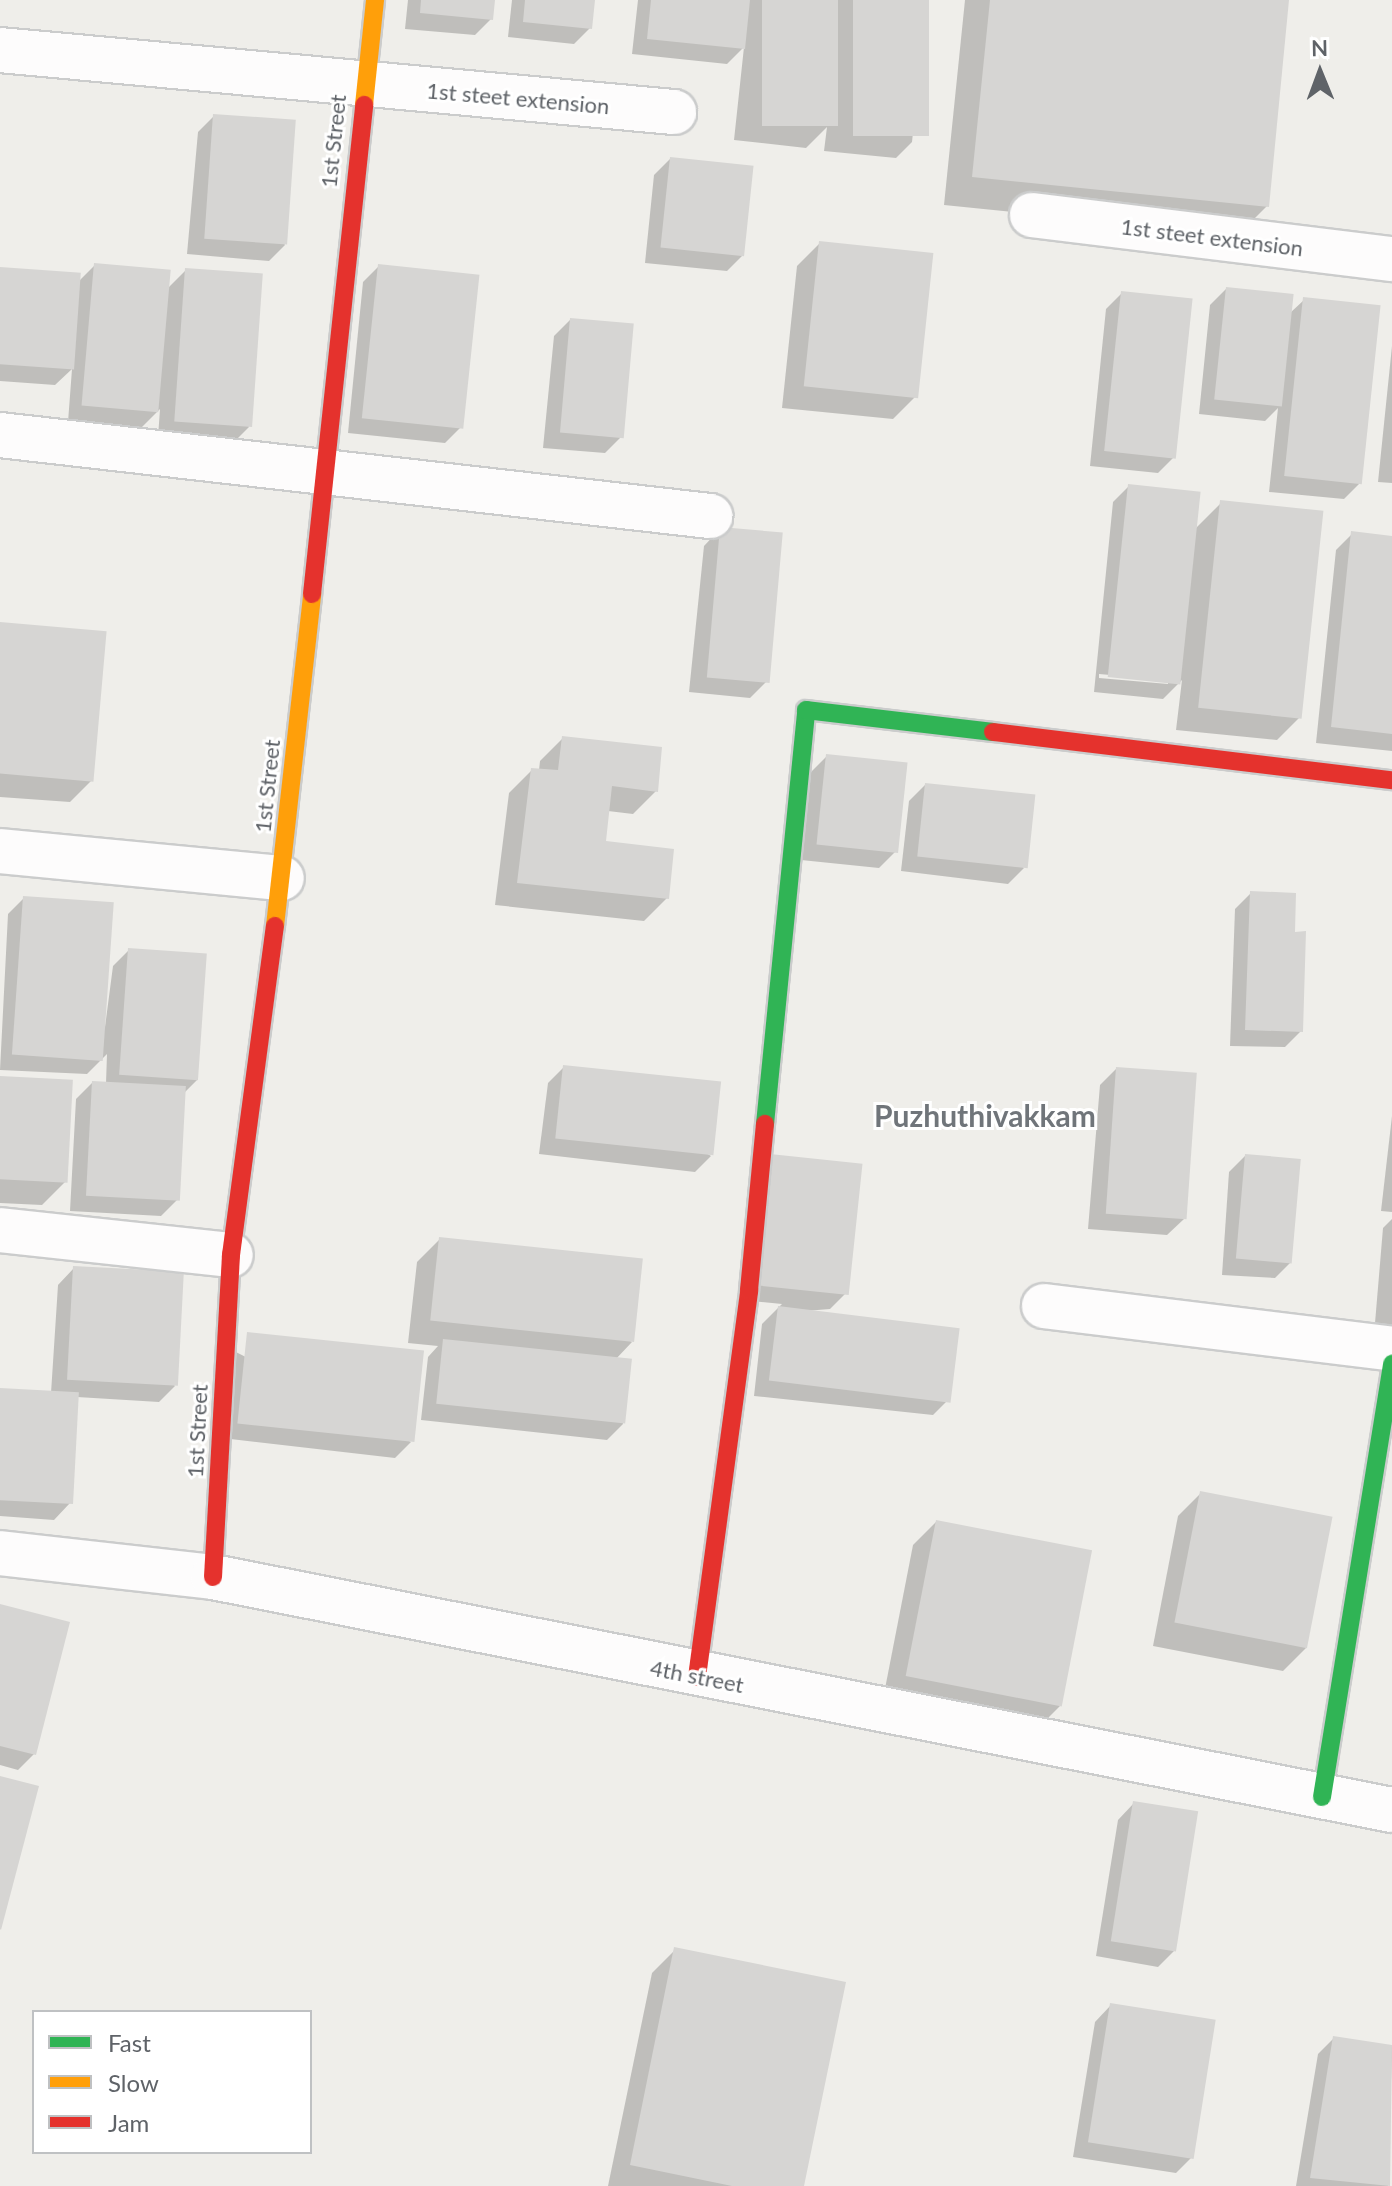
<!DOCTYPE html>
<html>
<head>
<meta charset="utf-8">
<style>
  body { margin:0 }
  #map { position:relative; width:1392px; height:2186px; overflow:hidden; background:#efeeea; font-family:Lato,sans-serif }
  div>[style] { position:absolute }
  .shadow>* { inset:0; background:#0003 }
  .building>* { inset:0; background:#d6d5d3; transform-origin:0 0 }
  .roads { filter:drop-shadow(2px 0 #cbcccc) drop-shadow(-2px 0 #cbcccc) drop-shadow(0 2px #cbcccc) drop-shadow(0 -2px #cbcccc) }
  .street>* { height:44px; margin:-22px; padding:0 22px; transform-origin:22px; border-radius:22px; background:#fdfcfc }
  .fast>* { height:18px; margin:-9px; padding:0 9px; transform-origin:9px; border-radius:9px; background:#30b455 }
  .slow>* { height:18px; margin:-9px; padding:0 9px; transform-origin:9px; border-radius:9px; background:#ff9f0a }
  .jam>* { height:18px; margin:-9px; padding:0 9px; transform-origin:9px; border-radius:9px; background:#e5322d }
  span { translate:-50% -50%; white-space:nowrap; text-align:center; line-height:1.15; -webkit-text-stroke:6px #fff; paint-order:stroke }
  .street-label { font-size:22px; color:#5f6368 }
  .district-label { font-size:30px; color:#70757a; font-weight:700 }
  .legend { position:absolute; left:32px; top:2010px; width:280px; height:144px; box-sizing:border-box; background:#fff; border:2px solid #bfc1c3; margin:0; padding:10px 14px; list-style:none; font-size:24px; color:#5f6368 }
  .legend li { display:flex; align-items:center; gap:16px; height:40px }
  .legend b { width:40px; border:2px solid #bfc1c3 }
  .north { position:absolute; left:1280px; top:32px; width:80px; height:80px; -webkit-text-stroke:6px #fff; paint-order:stroke; rotate:359deg; font-size:22px; font-weight:700; line-height:32px; text-align:center; color:#5f6368 }
  .north::after { content:''; display:block; margin:auto; width:28px; height:36px; background:#5f6368; clip-path:polygon(50% 0,100% 100%,50% 72%,0 100%) }
</style>
</head>
<body>
<div id="map">
  <div class="shadow">
    <div style="clip-path:polygon(408px 0,493px 0,491px 19px,475px 35px,405px 29px)"></div>
    <div style="clip-path:polygon(512px 0,593px 0,590px 28px,574px 44px,508px 37px)"></div>
    <div style="clip-path:polygon(638px 0,927px 0,912px 142px,896px 158px,824px 151px,827px 127px,806px 148px,734px 140px,744px 47px,727px 64px,632px 54px)"></div>
    <div style="clip-path:polygon(965px 0,1287px 0,1267px 206px,1238px 235px,944px 205px)"></div>
    <div style="clip-path:polygon(214px 116px,285px 245px,269px 261px,187px 254px,198px 132px)"></div>
    <div style="clip-path:polygon(670px 159px,743px 255px,727px 271px,645px 263px,654px 175px)"></div>
    <div style="clip-path:polygon(820px 243px,916px 396px,893px 419px,782px 408px,797px 266px)"></div>
    <div style="clip-path:polygon(95px 265px,168px 288px,186px 270px,249px 427px,233px 443px,158px 437px,160px 409px,142px 427px,68px 422px,72px 369px,55px 385px,0 381px,0 270px,79px 281px)"></div>
    <div style="clip-path:polygon(379px 266px,461px 427px,445px 443px,348px 433px,363px 282px)"></div>
    <div style="clip-path:polygon(1226px 289px,1290px 313px,1304px 300px,1360px 483px,1344px 499px,1269px 492px,1278px 408px,1265px 421px,1199px 414px,1210px 305px)"></div>
    <div style="clip-path:polygon(1122px 293px,1174px 457px,1158px 473px,1090px 466px,1106px 309px)"></div>
    <div style="clip-path:polygon(570px 320px,621px 437px,605px 453px,543px 448px,554px 336px)"></div>
    <div style="clip-path:polygon(1392px 346px,1392px 483px,1378px 482px)"></div>
    <div style="clip-path:polygon(evenodd,1129px 486px,1196px 528px,1221px 503px,1300px 717px,1277px 740px,1176px 730px,1182px 680px,1163px 699px,1094px 692px,1113px 502px,1129px 486px,1099px 674px,1168px 680px,1168px 684px,1099px 678px,1099px 674px)"></div>
    <div style="clip-path:polygon(720px 529px,766px 682px,750px 698px,689px 692px,704px 546px)"></div>
    <div style="clip-path:polygon(1352px 534px,1392px 538px,1392px 751px,1316px 743px,1336px 550px)"></div>
    <div style="clip-path:polygon(0 624px,93px 779px,70px 802px,0 797px)"></div>
    <div style="clip-path:polygon(563px 738px,656px 791px,633px 814px,608px 811px,604px 843px,667px 898px,644px 921px,495px 905px,509px 793px,532px 770px,539px 770px,540px 761px)"></div>
    <div style="clip-path:polygon(827px 756px,895px 852px,879px 868px,801px 860px,811px 772px)"></div>
    <div style="clip-path:polygon(925px 785px,1024px 868px,1008px 884px,901px 871px,909px 801px)"></div>
    <div style="clip-path:polygon(1251px 893px,1301px 1031px,1285px 1047px,1230px 1046px,1235px 909px)"></div>
    <div style="clip-path:polygon(24px 898px,105px 1027px,113px 966px,129px 950px,198px 1079px,183px 1094px,177px 1200px,161px 1216px,70px 1211px,76px 1099px,92px 1083px,106px 1083px,107px 1054px,87px 1074px,0 1070px,8px 914px)"></div>
    <div style="clip-path:polygon(564px 1067px,711px 1156px,695px 1172px,539px 1154px,548px 1083px)"></div>
    <div style="clip-path:polygon(1116px 1069px,1184px 1219px,1167px 1235px,1088px 1229px,1100px 1085px)"></div>
    <div style="clip-path:polygon(0 1078px,65px 1182px,42px 1205px,0 1203px)"></div>
    <div style="clip-path:polygon(1392px 1116px,1392px 1212px,1381px 1211px)"></div>
    <div style="clip-path:polygon(1245px 1156px,1291px 1262px,1275px 1278px,1222px 1275px,1229px 1172px)"></div>
    <div style="clip-path:polygon(755px 1173px,846px 1293px,830px 1309px,805px 1311px,949px 1399px,933px 1415px,754px 1396px,762px 1324px,782px 1304px,741px 1300px)"></div>
    <div style="clip-path:polygon(1392px 1219px,1392px 1337px,1374px 1335px,1383px 1228px)"></div>
    <div style="clip-path:polygon(440px 1239px,632px 1342px,615px 1360px,623px 1424px,607px 1440px,421px 1420px,428px 1357px,438px 1346px,408px 1343px,417px 1262px)"></div>
    <div style="clip-path:polygon(74px 1268px,175px 1386px,159px 1402px,77px 1397px,70px 1503px,54px 1520px,0 1516px,0 1390px,51px 1393px,58px 1285px)"></div>
    <div style="clip-path:polygon(232px 1350px,411px 1442px,395px 1458px,222px 1438px)"></div>
    <div style="clip-path:polygon(1201px 1493px,1306px 1648px,1283px 1671px,1153px 1646px,1178px 1516px)"></div>
    <div style="clip-path:polygon(936px 1522px,1060px 1706px,1037px 1729px,883px 1699px,913px 1545px)"></div>
    <div style="clip-path:polygon(0 1606px,34px 1754px,18px 1770px,0 1765px)"></div>
    <div style="clip-path:polygon(1134px 1803px,1174px 1951px,1158px 1967px,1096px 1956px,1118px 1820px)"></div>
    <div style="clip-path:polygon(675px 1950px,802px 2186px,608px 2186px,652px 1973px)"></div>
    <div style="clip-path:polygon(1111px 2005px,1192px 2157px,1176px 2173px,1073px 2157px,1095px 2022px)"></div>
    <div style="clip-path:polygon(1334px 2038px,1392px 2047px,1388px 2186px,1296px 2186px,1318px 2054px)"></div>
  </div>
  <div class="building">
    <div style="clip-path:polygon(421px 0,495px 0,493px 20px,420px 13px)"></div>
    <div style="clip-path:polygon(525px 0,595px 0,592px 29px,523px 22px)"></div>
    <div style="clip-path:polygon(651px 0,750px 0,745px 49px,647px 39px)"></div>
    <div style="left:762px;top:0;width:76px;height:126px"></div>
    <div style="left:853px;top:0;width:76px;height:136px"></div>
    <div style="clip-path:polygon(990px 0,1289px 0,1269px 207px,972px 177px)"></div>
    <div style="left:213px;top:114px;width:83px;height:125px;rotate:4deg"></div>
    <div style="left:670px;top:157px;width:84px;height:91px;rotate:6deg"></div>
    <div style="left:819px;top:241px;width:115px;height:146px;rotate:6deg"></div>
    <div style="left:94px;top:263px;width:77px;height:143px;rotate:5deg"></div>
    <div style="left:378px;top:264px;width:102px;height:155px;rotate:6deg"></div>
    <div style="left:0;top:267px;width:81px;height:97px;rotate:4deg"></div>
    <div style="left:185px;top:268px;width:78px;height:154px;rotate:4deg"></div>
    <div style="left:1226px;top:287px;width:68px;height:113px;rotate:6deg"></div>
    <div style="left:1121px;top:291px;width:72px;height:161px;rotate:6deg"></div>
    <div style="left:1303px;top:297px;width:78px;height:180px;rotate:6deg"></div>
    <div style="left:570px;top:318px;width:64px;height:115px;rotate:5deg"></div>
    <div style="left:1128px;top:484px;width:73px;height:194px;rotate:6deg"></div>
    <div style="left:1220px;top:500px;width:104px;height:209px;rotate:6deg"></div>
    <div style="left:720px;top:527px;width:63px;height:151px;rotate:5deg"></div>
    <div style="clip-path:polygon(1351px 531px,1392px 536px,1392px 734px,1331px 727px)"></div>
    <div style="left:0;top:622px;width:107px;height:151px;rotate:5deg"></div>
    <div style="clip-path:polygon(562px 736px,662px 747px,658px 792px,612px 786px,606px 841px,674px 849px,669px 899px,517px 883px,531px 768px,558px 770px)"></div>
    <div style="left:826px;top:754px;width:82px;height:91px;rotate:6deg"></div>
    <div style="left:925px;top:783px;width:111px;height:74px;rotate:6deg"></div>
    <div style="clip-path:polygon(1250px 891px,1296px 893px,1295px 932px,1306px 931px,1303px 1032px,1245px 1030px)"></div>
    <div style="left:23px;top:896px;width:91px;height:159px;rotate:4deg"></div>
    <div style="left:128px;top:948px;width:79px;height:127px;rotate:4deg"></div>
    <div style="left:563px;top:1065px;width:159px;height:74px;rotate:6deg"></div>
    <div style="left:1116px;top:1067px;width:81px;height:147px;rotate:4deg"></div>
    <div style="left:0;top:1076px;width:73px;height:103px;rotate:3deg"></div>
    <div style="left:92px;top:1081px;width:94px;height:115px;rotate:3deg"></div>
    <div style="left:770px;top:1154px;width:93px;height:132px;rotate:6deg"></div>
    <div style="left:1245px;top:1154px;width:56px;height:105px;rotate:5deg"></div>
    <div style="left:439px;top:1237px;width:205px;height:84px;rotate:6deg"></div>
    <div style="left:73px;top:1266px;width:111px;height:114px;rotate:3deg"></div>
    <div style="left:778px;top:1306px;width:183px;height:75px;rotate:7deg"></div>
    <div style="left:247px;top:1332px;width:178px;height:92px;rotate:6deg"></div>
    <div style="left:443px;top:1339px;width:190px;height:65px;rotate:6deg"></div>
    <div style="left:0;top:1388px;width:79px;height:112px;rotate:3deg"></div>
    <div style="left:1200px;top:1491px;width:135px;height:134px;rotate:11deg"></div>
    <div style="left:936px;top:1520px;width:159px;height:159px;rotate:11deg"></div>
    <div style="clip-path:polygon(0 1604px,70px 1622px,36px 1755px,0 1746px)"></div>
    <div style="clip-path:polygon(0 1776px,39px 1786px,1px 1930px,0 1929px)"></div>
    <div style="left:1133px;top:1801px;width:66px;height:142px;rotate:9deg"></div>
    <div style="clip-path:polygon(674px 1947px,846px 1982px,804px 2186px,732px 2186px,630px 2165px)"></div>
    <div style="left:1110px;top:2003px;width:107px;height:141px;rotate:9deg"></div>
    <div style="clip-path:polygon(1333px 2036px,1392px 2045px,1390px 2186px,1310px 2178px)"></div>
  </div>
  <div class="roads">
    <div class="street">
      <div style="left:0;top:50px;width:677px;rotate:5.26deg"></div>
      <div style="left:1032px;top:215px;width:363px;rotate:7deg"></div>
      <div style="left:0;top:435px;width:715px;rotate:6.51deg"></div>
      <div style="left:0;top:851px;width:283px;rotate:5.5deg"></div>
      <div style="left:0;top:1230px;width:232px;rotate:6.2deg"></div>
      <div style="left:1044px;top:1306px;width:351px;rotate:7deg"></div>
      <div style="left:0;top:1553px;width:214px;rotate:6.4deg"></div>
      <div style="left:213px;top:1577px;width:1202px;rotate:11.18deg"></div>
    </div>
    <div class="fast">
      <div style="left:765px;top:1124px;width:416px;rotate:-84.3deg"></div>
      <div style="left:806px;top:710px;width:188px;rotate:6.7deg"></div>
      <div style="left:1322px;top:1797px;width:439px;rotate:-80.8deg"></div>
    </div>
    <div class="slow">
      <div style="left:364px;top:105px;width:106px;rotate:-84deg"></div>
      <div style="left:275px;top:926px;width:334px;rotate:-83.6deg"></div>
    </div>
    <div class="jam">
      <div style="left:312px;top:594px;width:492px;rotate:-83.9deg"></div>
      <div style="left:993px;top:732px;width:402px;rotate:6.9deg"></div>
      <div style="left:213px;top:1577px;width:323px;rotate:-86.8deg"></div>
      <div style="left:231px;top:1255px;width:332px;rotate:-82.4deg"></div>
      <div style="left:697px;top:1677px;width:390px;rotate:-82.3deg"></div>
      <div style="left:749px;top:1290px;width:167px;rotate:-84.5deg"></div>
    </div>
  </div>
  <div class="street-label">
    <span style="left:518px;top:98px;rotate:5deg">1st steet extension</span>
    <span style="left:333px;top:141px;rotate:-84deg">1st Street</span>
    <span style="left:1212px;top:237px;rotate:7deg">1st steet extension</span>
    <span style="left:267px;top:786px;rotate:-84deg">1st Street</span>
    <span style="left:197px;top:1431px;rotate:-87deg">1st Street</span>
    <span style="left:697px;top:1676px;rotate:11deg">4th street</span>
  </div>
  <div class="district-label">
    <span style="left:985px;top:1115px">Puzhuthivakkam</span>
  </div>
  <ul class="legend">
  <li><b style="height:10px;background:#30b455"></b>Fast</li>
  <li><b style="height:10px;background:#ff9f0a"></b>Slow</li>
  <li><b style="height:10px;background:#e5322d"></b>Jam</li>
  </ul>
  <div class="north">N</div>
</div>
</body>
</html>
